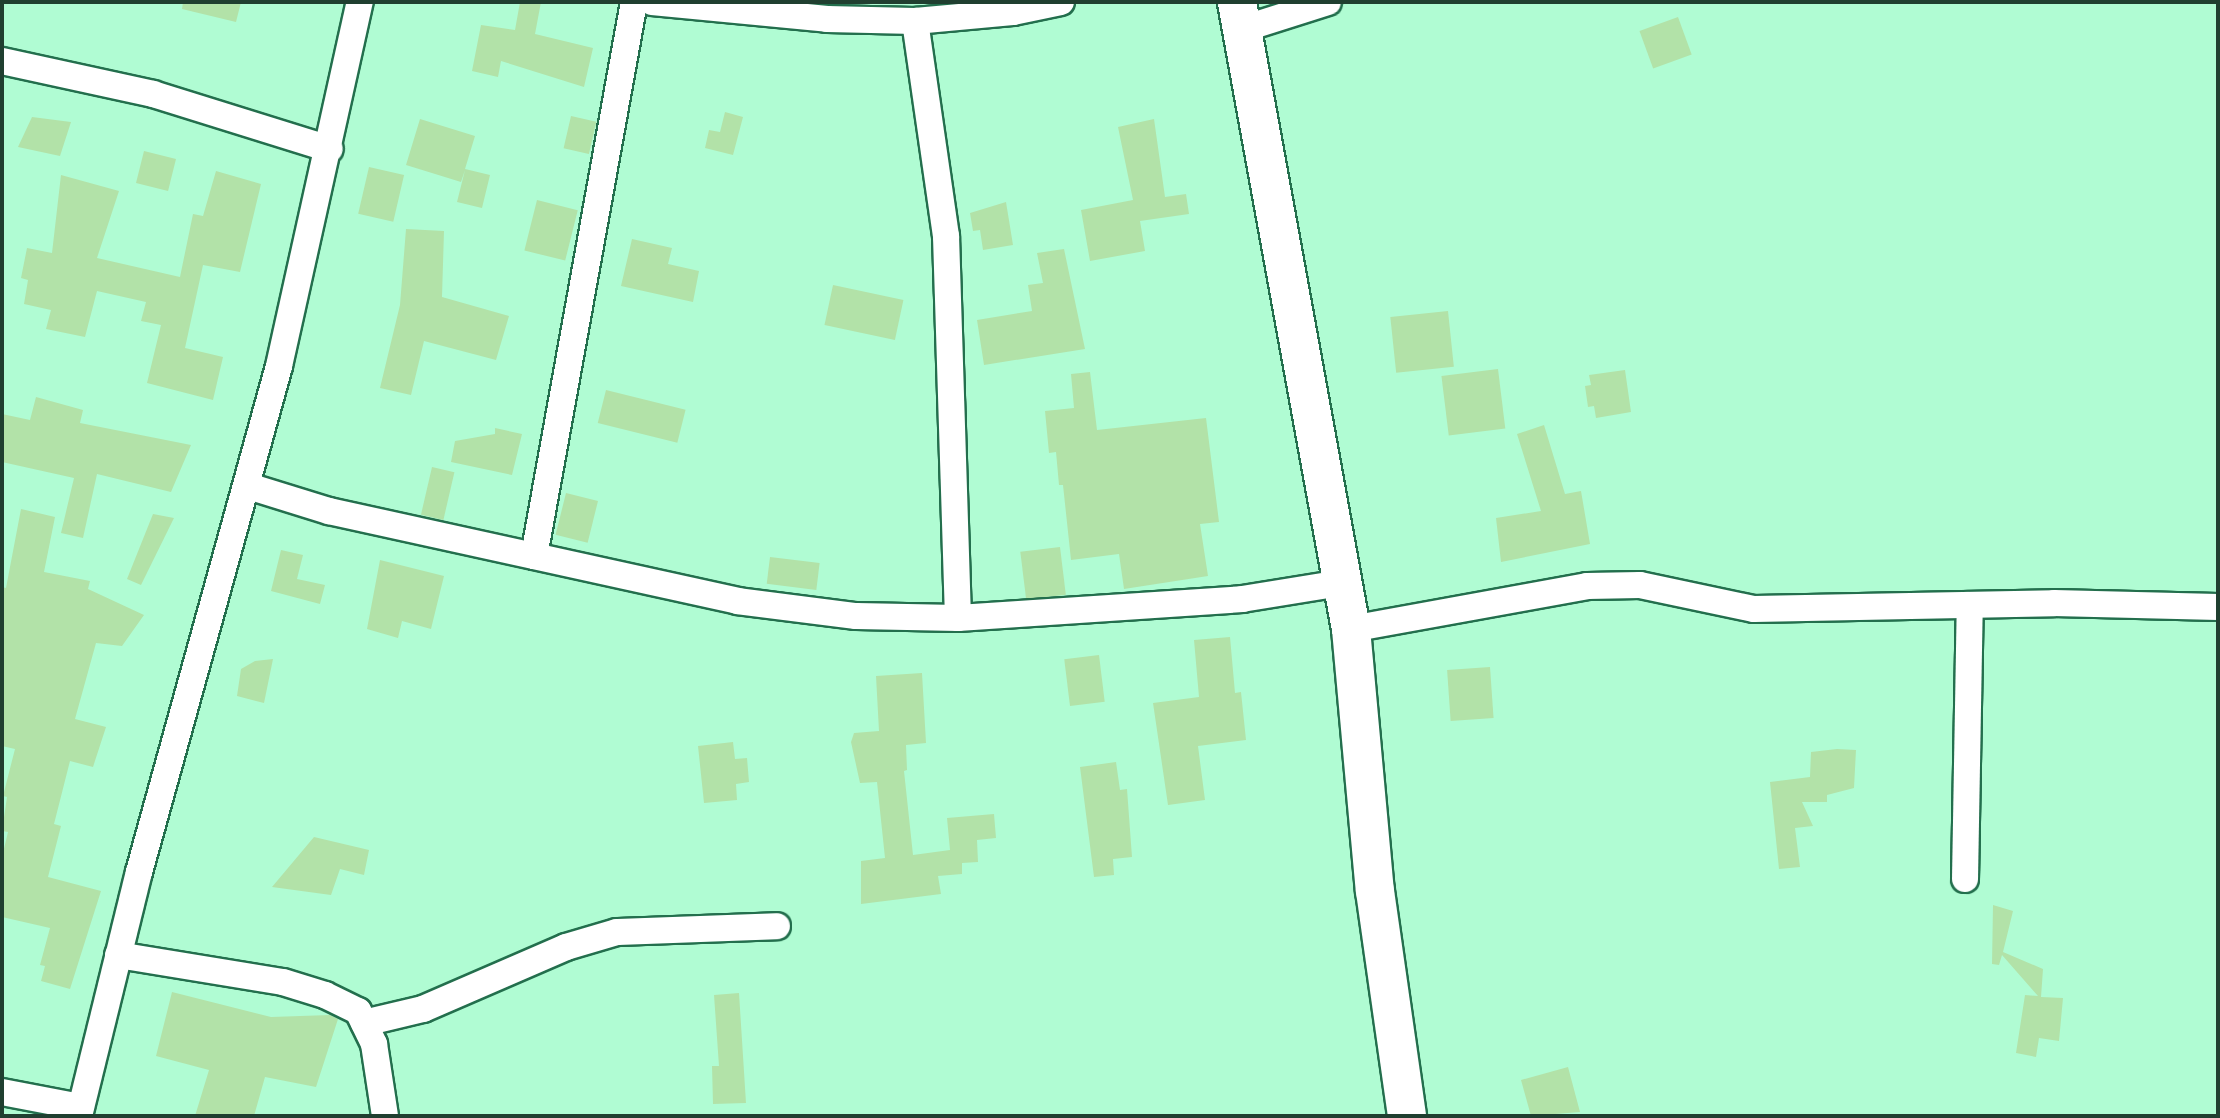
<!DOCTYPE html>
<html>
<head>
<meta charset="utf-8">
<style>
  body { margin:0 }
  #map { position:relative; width:2220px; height:1118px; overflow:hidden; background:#b0fcd3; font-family:Cabin,sans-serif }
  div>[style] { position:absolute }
  .building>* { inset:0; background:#b2e2a8; transform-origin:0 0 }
  .roads { filter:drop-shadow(2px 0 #236f4d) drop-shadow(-2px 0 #236f4d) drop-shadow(0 2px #236f4d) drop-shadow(0 -2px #236f4d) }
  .street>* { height:26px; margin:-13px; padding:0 13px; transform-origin:13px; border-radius:13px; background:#fff }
  .highway>* { height:38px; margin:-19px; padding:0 19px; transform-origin:19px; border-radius:19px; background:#fff }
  span { translate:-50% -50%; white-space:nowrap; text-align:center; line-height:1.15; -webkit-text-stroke:7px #e1fded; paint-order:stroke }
  .frame { position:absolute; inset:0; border:4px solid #203f30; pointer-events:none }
</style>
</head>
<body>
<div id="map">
  <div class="building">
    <div style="clip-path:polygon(183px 2px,241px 2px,236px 22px,182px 9px)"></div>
    <div style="clip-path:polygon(520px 2px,541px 2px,535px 34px,593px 48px,584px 87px,501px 61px,498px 77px,472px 71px,481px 25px,515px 30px)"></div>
    <div style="left:1678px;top:17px;width:40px;height:41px;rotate:70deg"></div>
    <div style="clip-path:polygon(725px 112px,743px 117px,733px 155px,705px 148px,709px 130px,720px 132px)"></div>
    <div style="left:571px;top:116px;width:26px;height:33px;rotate:13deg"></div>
    <div style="clip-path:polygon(32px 117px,71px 122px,60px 156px,18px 147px)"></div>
    <div style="clip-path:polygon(420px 119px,475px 136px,465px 169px,490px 175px,482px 208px,457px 202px,465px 170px,461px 182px,406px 165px)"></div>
    <div style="clip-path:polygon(1154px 119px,1165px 197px,1186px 194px,1189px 214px,1140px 221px,1145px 251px,1090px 261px,1081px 210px,1133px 200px,1118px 127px)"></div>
    <div style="left:144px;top:151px;width:33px;height:33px;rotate:14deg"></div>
    <div style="left:369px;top:167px;width:36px;height:48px;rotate:13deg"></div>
    <div style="clip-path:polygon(216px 171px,261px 184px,240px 272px,203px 265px,185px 348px,223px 357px,213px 400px,147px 383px,161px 325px,141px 321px,146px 302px,97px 291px,85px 337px,46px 329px,51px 310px,24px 304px,28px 280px,21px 278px,27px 248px,52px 253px,61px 175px,119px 191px,97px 258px,180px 277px,193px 214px,203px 216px)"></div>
    <div style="left:537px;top:200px;width:42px;height:52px;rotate:14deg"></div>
    <div style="clip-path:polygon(1006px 202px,1013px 245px,983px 250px,980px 230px,973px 231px,970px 213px)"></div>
    <div style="clip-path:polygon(406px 229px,444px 231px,442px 297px,509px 316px,496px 360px,424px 341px,411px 395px,380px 388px,400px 305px)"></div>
    <div style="clip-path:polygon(632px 239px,672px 248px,668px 264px,699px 271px,693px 302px,621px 286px)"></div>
    <div style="clip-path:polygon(1064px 249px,1085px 349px,984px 365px,977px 320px,1032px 311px,1028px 285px,1043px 283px,1037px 253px)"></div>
    <div style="left:833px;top:285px;width:72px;height:41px;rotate:12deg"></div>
    <div style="left:1448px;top:311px;width:56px;height:58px;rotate:84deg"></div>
    <div style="left:1498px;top:369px;width:60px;height:57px;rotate:83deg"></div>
    <div style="clip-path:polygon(1625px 370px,1631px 412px,1596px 418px,1594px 406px,1588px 407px,1585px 386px,1591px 385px,1589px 375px)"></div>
    <div style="clip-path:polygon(1090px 372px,1097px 430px,1206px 418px,1219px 522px,1200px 524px,1208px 576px,1124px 589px,1119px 554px,1071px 560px,1063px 485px,1059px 485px,1056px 452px,1049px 453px,1045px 411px,1074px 408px,1071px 374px)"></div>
    <div style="left:606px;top:390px;width:82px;height:34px;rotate:14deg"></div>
    <div style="clip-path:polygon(36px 397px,83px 410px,80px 423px,191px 445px,171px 492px,97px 474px,83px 538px,61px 533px,74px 478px,2px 462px,2px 414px,30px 420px)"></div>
    <div style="clip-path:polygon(1544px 425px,1565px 494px,1581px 491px,1590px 544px,1501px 562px,1496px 518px,1541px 511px,1517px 434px)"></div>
    <div style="clip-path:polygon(495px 428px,522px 434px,512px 475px,451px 462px,455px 441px,495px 434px)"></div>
    <div style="left:432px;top:467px;width:23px;height:49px;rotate:13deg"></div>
    <div style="left:566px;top:493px;width:33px;height:43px;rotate:14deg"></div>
    <div style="clip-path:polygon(21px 509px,55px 517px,44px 572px,90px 581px,88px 589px,144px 615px,122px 646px,96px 643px,75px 719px,106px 727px,93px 767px,70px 761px,54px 824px,61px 826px,48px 877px,101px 891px,70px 989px,41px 981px,45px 966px,40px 965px,50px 928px,2px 917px,2px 857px,8px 832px,2px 831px,7px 797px,3px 796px,15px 749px,2px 746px,2px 587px,6px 588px)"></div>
    <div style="clip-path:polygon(153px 514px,174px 518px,141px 585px,127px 579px)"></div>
    <div style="left:1060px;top:547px;width:48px;height:40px;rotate:83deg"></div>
    <div style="clip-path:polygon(281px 550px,303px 555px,297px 579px,325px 585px,320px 604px,271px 591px)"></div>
    <div style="left:770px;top:557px;width:50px;height:27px;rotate:7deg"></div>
    <div style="clip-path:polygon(380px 560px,444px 576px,431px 629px,402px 621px,398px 638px,367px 629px)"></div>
    <div style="clip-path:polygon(1230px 637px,1235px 693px,1241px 692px,1246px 740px,1198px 746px,1205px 800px,1168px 805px,1153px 703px,1199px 697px,1194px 640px)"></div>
    <div style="left:1099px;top:655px;width:47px;height:35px;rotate:83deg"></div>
    <div style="clip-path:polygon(273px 659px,264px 703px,237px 696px,241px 669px,255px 661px)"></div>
    <div style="left:1490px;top:667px;width:51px;height:43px;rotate:86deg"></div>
    <div style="clip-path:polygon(922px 673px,926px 743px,906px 745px,907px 770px,904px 771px,913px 855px,950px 850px,947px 818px,994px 814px,996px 838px,977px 840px,978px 862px,962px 863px,962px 874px,938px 876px,941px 894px,861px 904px,861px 861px,885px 858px,877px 782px,860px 783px,851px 742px,854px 733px,879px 731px,876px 676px)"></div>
    <div style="clip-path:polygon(733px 742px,735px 759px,747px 758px,749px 782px,736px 784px,737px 800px,704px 803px,698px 746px)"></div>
    <div style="clip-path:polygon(1837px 749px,1856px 750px,1854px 788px,1827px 795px,1827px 802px,1802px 802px,1813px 826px,1795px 828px,1800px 867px,1779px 869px,1770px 782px,1810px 777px,1811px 752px)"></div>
    <div style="clip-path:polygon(1116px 762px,1120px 790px,1127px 789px,1132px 857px,1113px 859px,1114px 875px,1094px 877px,1080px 767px)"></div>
    <div style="clip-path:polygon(314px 837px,369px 850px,364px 875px,340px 869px,331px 895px,272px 887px)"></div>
    <div style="clip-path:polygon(1993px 905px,2013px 911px,2003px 952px,2043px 969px,2041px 997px,2063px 998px,2059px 1041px,2039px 1038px,2036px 1057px,2016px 1053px,2025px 995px,2038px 996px,2002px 955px,1999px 965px,1992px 964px)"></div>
    <div style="clip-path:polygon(172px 992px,271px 1017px,330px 1015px,338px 1019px,316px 1087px,265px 1077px,254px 1116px,195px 1116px,209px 1070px,156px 1056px)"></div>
    <div style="clip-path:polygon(739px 993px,746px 1103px,713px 1104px,712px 1066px,719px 1066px,714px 995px)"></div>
    <div style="clip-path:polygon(1568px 1067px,1580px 1112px,1531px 1116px,1521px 1080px)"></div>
  </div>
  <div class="roads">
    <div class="street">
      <div style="left:652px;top:2px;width:176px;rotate:5.5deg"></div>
      <div style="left:827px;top:19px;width:88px;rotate:1.3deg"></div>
      <div style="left:915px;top:21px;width:98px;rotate:-5.2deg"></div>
      <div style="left:1013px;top:12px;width:49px;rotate:-11.8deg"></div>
      <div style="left:915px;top:21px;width:217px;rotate:81.8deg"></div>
      <div style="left:946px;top:236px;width:382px;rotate:88.2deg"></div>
      <div style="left:1243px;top:29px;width:89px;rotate:-17.6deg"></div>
      <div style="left:2px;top:61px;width:155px;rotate:12.3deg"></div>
      <div style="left:153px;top:94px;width:185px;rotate:17.3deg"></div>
      <div style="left:248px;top:486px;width:85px;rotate:17.2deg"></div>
      <div style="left:329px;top:511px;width:418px;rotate:12.4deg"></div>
      <div style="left:737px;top:601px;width:120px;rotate:7.2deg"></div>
      <div style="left:856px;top:616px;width:102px;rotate:1.1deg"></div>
      <div style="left:958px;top:618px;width:285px;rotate:-3.8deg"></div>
      <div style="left:1242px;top:599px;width:100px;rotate:-9.2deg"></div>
      <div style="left:534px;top:556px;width:563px;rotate:-79.77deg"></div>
      <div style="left:1351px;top:629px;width:240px;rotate:-10.3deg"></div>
      <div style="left:1587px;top:586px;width:53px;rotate:-1.1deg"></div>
      <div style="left:1640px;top:585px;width:116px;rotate:11.9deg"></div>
      <div style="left:1754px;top:609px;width:300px;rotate:-1.1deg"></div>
      <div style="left:2054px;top:603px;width:164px;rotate:1.4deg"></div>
      <div style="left:1965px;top:879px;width:274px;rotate:-89deg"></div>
      <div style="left:118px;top:955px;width:167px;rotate:9.3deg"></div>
      <div style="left:283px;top:982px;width:44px;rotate:17.2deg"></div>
      <div style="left:325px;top:995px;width:37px;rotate:26deg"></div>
      <div style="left:358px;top:1011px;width:37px;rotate:64deg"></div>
      <div style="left:374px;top:1044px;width:73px;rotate:81.3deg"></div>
      <div style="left:364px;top:1023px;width:61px;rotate:-13.3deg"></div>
      <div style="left:423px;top:1009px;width:156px;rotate:-23.4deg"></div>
      <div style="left:566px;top:947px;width:53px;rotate:-16.4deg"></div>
      <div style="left:617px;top:932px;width:160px;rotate:-2.1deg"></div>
      <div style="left:2px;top:1092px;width:80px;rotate:10.8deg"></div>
      <div style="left:79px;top:1116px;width:251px;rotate:-76.2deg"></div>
      <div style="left:139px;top:872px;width:525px;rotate:-74.53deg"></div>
      <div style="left:279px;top:366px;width:373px;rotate:-77.5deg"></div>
    </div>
    <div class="highway">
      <div style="left:1237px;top:2px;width:637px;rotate:79.7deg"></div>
      <div style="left:1351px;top:629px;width:263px;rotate:84.8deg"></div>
      <div style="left:1375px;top:891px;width:227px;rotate:81.9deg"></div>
    </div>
  </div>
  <div class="frame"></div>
</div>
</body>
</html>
